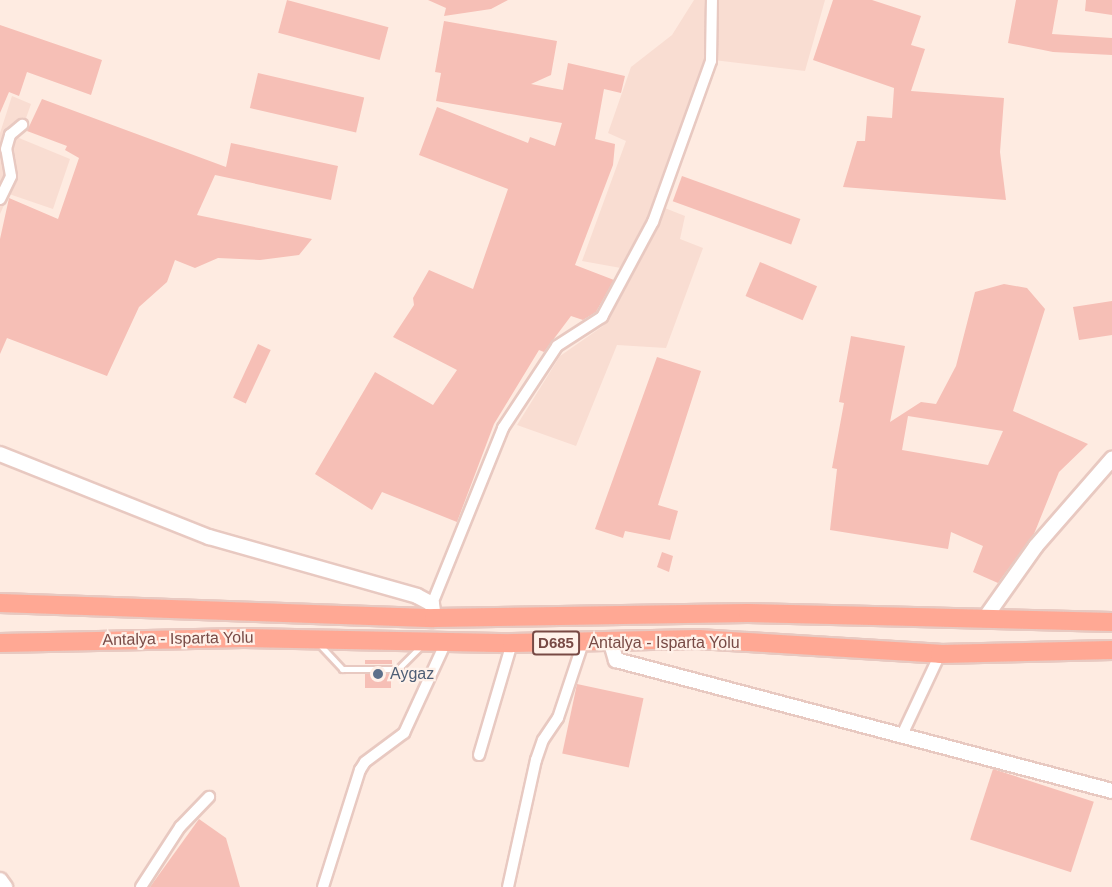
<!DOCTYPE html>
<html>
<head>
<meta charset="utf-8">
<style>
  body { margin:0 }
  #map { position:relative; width:1112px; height:887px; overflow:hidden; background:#feebe1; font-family:Helvetica,sans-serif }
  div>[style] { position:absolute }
  .residential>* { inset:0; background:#f9ddd2 }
  .building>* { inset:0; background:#f6bfb6; transform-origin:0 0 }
  .roads { filter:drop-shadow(2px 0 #e8c9c1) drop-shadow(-2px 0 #e8c9c1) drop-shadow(0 2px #e8c9c1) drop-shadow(0 -2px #e8c9c1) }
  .service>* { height:5px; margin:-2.5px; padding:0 2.5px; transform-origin:2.5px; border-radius:2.5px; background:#fff }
  .minor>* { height:10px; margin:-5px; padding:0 5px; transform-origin:5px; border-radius:5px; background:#fff }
  .tertiary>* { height:14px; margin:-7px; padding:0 7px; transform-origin:7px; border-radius:7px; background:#fff }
  .trunk>* { height:18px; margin:-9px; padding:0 9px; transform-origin:9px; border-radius:9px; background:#ffa894 }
  .dots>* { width:16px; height:16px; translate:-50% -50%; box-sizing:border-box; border:3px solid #fff1e9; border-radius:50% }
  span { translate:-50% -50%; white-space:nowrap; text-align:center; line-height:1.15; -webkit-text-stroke:4.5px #fff1e9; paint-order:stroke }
  .shield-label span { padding:2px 4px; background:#fff1e9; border:2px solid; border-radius:4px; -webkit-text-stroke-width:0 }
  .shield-label { font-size:15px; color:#784a45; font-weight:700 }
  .street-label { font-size:16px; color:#784a45 }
  .service-label { font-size:16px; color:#4e5e75 }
  .left { translate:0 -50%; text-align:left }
</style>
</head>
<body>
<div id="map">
  <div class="residential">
    <div style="clip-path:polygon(694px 0,825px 0,805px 71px,705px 59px,652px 203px,685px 216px,680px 239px,703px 248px,666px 348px,617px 345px,576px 446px,517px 425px,560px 356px,603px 326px,632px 270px,582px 261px,626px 141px,608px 133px,631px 67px,672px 35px)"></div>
    <div style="clip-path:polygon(12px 96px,31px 104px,19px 138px,70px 159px,53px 209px,9px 194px,0 214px,0 133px)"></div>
  </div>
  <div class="building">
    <div style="left:287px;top:0;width:105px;height:34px;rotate:15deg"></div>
    <div style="clip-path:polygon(428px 0,508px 0,491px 9px,444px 16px,446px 8px)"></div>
    <div style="clip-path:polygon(833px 0,872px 0,921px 16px,911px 45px,925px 49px,911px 91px,1004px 98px,1000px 152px,1006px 200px,843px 187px,857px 141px,865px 141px,867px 116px,892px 118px,894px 88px,813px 60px)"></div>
    <div style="clip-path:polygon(1016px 0,1058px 0,1052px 34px,1112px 38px,1112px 55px,1053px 52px,1008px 43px)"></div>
    <div style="clip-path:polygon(1086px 0,1112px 0,1112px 15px,1085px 11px)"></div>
    <div style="clip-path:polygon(444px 21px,557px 41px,551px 75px,531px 84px,563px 90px,568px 63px,625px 76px,621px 93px,604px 89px,595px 139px,615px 144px,613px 165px,575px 265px,614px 280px,596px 312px,583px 320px,571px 316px,544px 352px,539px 350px,494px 424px,457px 522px,382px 492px,372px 510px,315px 474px,375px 372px,433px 405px,457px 370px,393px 337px,414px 305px,413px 298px,429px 270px,473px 289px,508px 189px,419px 155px,437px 107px,528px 143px,530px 137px,555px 146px,562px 123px,436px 101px,441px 73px,435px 72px)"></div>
    <div style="clip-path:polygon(0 25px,102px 60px,91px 95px,27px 72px,19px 96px,9px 92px,0 113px)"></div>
    <div style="left:258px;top:73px;width:109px;height:36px;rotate:13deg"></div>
    <div style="clip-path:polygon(42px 99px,226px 167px,231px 143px,338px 166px,331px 200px,215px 175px,197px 215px,312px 239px,299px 255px,260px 260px,218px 258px,195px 268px,175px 260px,167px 282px,139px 307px,107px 376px,7px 338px,0 354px,0 239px,9px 198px,58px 219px,79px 158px,65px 150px,67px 146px,27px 131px)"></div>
    <div style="left:682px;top:176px;width:126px;height:27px;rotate:20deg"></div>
    <div style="left:760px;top:262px;width:62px;height:37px;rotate:23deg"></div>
    <div style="clip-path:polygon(evenodd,1004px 284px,1027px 288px,1045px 309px,1013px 411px,1088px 444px,1059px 472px,1034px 534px,998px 583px,973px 572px,983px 546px,951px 532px,948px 549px,830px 530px,837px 469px,832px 468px,844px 403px,839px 402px,851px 336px,905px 346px,890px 422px,921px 402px,936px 404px,956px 366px,975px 292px,1004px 284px,908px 416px,1003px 431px,988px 465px,902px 450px,908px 416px)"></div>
    <div style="clip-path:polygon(1112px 301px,1112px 335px,1079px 340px,1073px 307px)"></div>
    <div style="left:258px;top:344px;width:14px;height:59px;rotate:25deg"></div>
    <div style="clip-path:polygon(657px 357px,701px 371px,658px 505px,678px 511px,670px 540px,625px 531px,623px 538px,595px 529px)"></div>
    <div style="clip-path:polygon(662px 552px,673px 556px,669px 572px,657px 567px)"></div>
    <div style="left:365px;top:660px;width:27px;height:4px"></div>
    <div style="left:365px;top:674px;width:26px;height:14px"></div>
    <div style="left:577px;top:684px;width:68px;height:71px;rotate:12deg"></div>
    <div style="left:993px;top:769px;width:106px;height:74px;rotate:18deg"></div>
    <div style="clip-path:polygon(199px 819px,226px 838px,240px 887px,150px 887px)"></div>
  </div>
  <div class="roads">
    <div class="service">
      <div style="left:320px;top:645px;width:33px;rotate:47deg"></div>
      <div style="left:342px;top:669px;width:56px"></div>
      <div style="left:398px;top:669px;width:31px;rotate:-45deg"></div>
    </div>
    <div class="minor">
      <div style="left:0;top:199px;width:25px;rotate:-64deg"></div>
      <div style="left:11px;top:176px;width:27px;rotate:-100deg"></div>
      <div style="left:6px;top:149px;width:15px;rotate:-74deg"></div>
      <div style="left:10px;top:135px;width:16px;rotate:-40deg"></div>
      <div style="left:432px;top:604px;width:190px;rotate:-68deg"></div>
      <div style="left:503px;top:428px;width:98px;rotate:-56.6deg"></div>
      <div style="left:557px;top:346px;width:54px;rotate:-32.8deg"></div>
      <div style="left:602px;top:317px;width:108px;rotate:-61.8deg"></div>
      <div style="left:653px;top:222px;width:171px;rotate:-70.2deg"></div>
      <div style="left:711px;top:61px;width:61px;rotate:-89.1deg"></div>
      <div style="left:901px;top:737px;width:92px;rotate:-64.8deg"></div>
      <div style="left:479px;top:755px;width:117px;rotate:-73.6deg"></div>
      <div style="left:141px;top:887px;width:72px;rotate:-57deg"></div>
      <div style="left:180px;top:827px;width:42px;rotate:-46deg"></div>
      <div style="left:323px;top:887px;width:123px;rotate:-72.5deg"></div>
      <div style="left:360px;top:770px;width:9px;rotate:-58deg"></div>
      <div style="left:365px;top:762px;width:49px;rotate:-36.6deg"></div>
      <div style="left:404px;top:733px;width:100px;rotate:-65.2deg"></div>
      <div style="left:508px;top:887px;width:130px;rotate:-77.6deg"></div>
      <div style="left:536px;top:760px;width:21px;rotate:-71deg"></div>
      <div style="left:543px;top:740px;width:27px;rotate:-56deg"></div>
      <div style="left:558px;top:718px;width:79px;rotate:-71.6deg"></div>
    </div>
    <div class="tertiary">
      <div style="left:0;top:454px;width:225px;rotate:21.7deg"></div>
      <div style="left:209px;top:537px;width:216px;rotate:15.8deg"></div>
      <div style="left:417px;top:596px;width:17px;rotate:28deg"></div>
      <div style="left:432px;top:604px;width:14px;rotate:82deg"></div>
      <div style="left:985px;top:618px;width:88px;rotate:-54.7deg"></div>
      <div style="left:1036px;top:546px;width:116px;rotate:-48.9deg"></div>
      <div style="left:611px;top:643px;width:18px;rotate:74deg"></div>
      <div style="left:616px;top:660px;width:513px;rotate:14.79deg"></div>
      <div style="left:0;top:880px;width:9px;rotate:54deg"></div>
    </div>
    <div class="trunk">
      <div style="left:0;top:603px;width:434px;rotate:2deg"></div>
      <div style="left:434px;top:618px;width:314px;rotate:-0.9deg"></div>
      <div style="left:748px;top:613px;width:364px;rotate:1.4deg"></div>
      <div style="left:0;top:643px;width:244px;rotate:-1.2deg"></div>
      <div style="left:244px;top:638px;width:268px;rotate:1.1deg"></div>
      <div style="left:512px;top:643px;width:186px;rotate:-1.2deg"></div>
      <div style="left:698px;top:639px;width:242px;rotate:3.5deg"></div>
      <div style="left:940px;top:654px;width:172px;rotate:-1.3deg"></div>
    </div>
  </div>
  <div class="dots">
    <div style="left:378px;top:674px;background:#5c6f8a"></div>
  </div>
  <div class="shield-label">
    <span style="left:556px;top:643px">D685</span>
  </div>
  <div class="street-label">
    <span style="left:178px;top:639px;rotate:-1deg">Antalya - Isparta Yolu</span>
    <span style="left:664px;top:643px">Antalya - Isparta Yolu</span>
  </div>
  <div class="service-label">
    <span class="left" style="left:390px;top:674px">Aygaz</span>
  </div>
</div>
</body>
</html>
